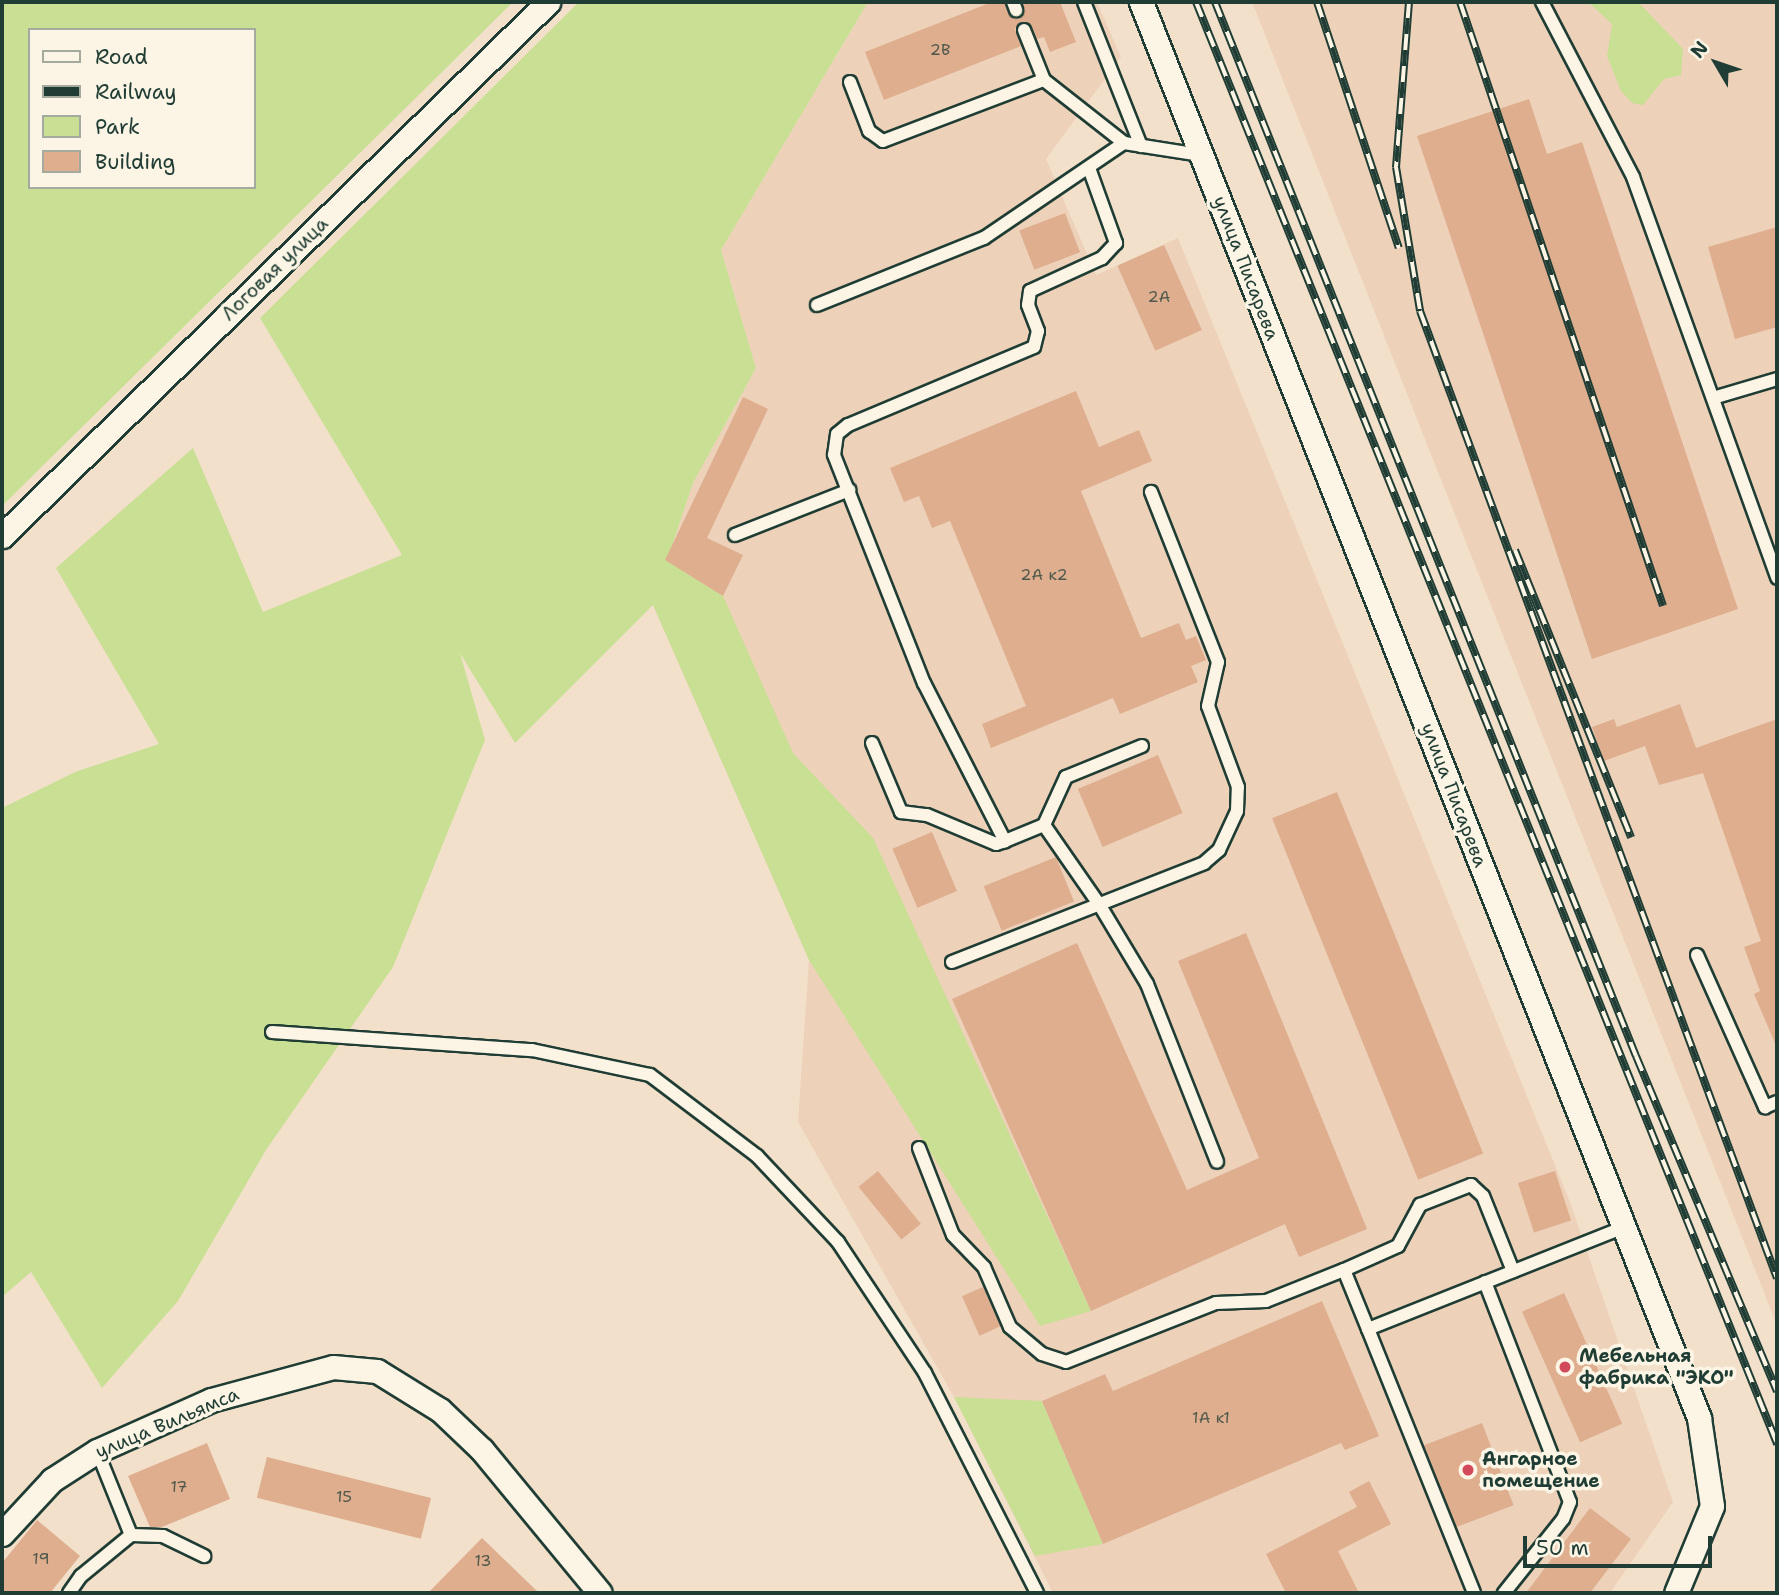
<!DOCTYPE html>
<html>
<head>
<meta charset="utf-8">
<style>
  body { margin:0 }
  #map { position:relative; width:1779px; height:1595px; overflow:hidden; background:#f3e0cb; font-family:"Shantell Sans",sans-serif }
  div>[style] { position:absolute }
  .built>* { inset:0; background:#edd1b9 }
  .green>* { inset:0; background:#c9df94 }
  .building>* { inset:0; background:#deae8f; transform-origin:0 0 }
  .roads { filter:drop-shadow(2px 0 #1f3d34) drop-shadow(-2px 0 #1f3d34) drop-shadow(0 2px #1f3d34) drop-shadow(0 -2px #1f3d34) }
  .service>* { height:12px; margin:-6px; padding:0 6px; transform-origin:6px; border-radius:6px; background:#fcf5e5 }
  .minor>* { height:23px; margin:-11.5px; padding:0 11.5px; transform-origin:11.5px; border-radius:11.5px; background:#fcf5e5 }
  .rail>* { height:8px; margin-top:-4px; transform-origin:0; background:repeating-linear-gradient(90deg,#fcf5e5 0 16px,#1f3d34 0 32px); box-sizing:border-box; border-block:2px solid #1f3d34 }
  .dots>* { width:19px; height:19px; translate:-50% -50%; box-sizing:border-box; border:4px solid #fcf5e5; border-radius:50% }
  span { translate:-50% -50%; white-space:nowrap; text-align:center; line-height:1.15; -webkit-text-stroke:7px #fcf5e5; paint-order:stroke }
  .number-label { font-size:16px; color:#4f594b }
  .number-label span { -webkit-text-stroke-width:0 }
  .street-label { font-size:19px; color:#1f3d34 }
  .poi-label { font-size:19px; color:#1f3d34; font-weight:700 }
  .left { translate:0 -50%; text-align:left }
  .frame { position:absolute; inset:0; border:4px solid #1f3d34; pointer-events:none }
  .legend { position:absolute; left:28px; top:28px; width:228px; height:161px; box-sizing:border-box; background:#fcf5e5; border:2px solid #a4ab9e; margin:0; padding:9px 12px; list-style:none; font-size:21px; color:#1f3d34 }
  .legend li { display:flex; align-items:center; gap:14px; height:35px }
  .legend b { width:35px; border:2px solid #a4ab9e }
  .north { position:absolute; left:1681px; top:28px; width:70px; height:70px; -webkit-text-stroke:5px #fcf5e5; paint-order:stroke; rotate:309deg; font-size:19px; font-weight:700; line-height:28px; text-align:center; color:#1f3d34 }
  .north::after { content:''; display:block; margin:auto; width:24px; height:32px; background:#1f3d34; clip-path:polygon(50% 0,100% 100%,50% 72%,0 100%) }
  .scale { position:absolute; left:1523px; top:1536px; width:189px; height:32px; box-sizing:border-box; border:4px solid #1f3d34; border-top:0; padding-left:9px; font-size:21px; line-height:24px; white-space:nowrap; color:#1f3d34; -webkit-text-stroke:5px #fcf5e5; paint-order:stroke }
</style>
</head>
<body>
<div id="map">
  <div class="built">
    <div style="clip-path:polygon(868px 2px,1097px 2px,1121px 57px,1046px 159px,1096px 275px,1178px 238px,1570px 1202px,1673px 1502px,1610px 1593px,1053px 1593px,954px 1397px,798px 1122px,809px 960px,653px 605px,693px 483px,756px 368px,721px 250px)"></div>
    <div style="clip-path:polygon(1252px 2px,1777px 2px,1777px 1325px,1432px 457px)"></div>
  </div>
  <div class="green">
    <div style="clip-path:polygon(evenodd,2px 2px,513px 2px,2px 506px,2px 2px,30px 30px,254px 30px,254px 187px,30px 187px,30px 30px)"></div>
    <div style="clip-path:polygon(579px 2px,868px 2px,721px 250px,756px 368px,693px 483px,667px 561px,723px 596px,793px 753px,873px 838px,1091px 1311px,1040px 1326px,809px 960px,653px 605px,515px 743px,460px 653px,485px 740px,393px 967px,266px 1150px,178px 1301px,102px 1388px,31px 1272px,2px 1297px,2px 808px,75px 772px,159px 744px,56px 568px,193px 448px,263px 612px,402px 555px,260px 318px)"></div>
    <div style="clip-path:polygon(1588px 2px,1638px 2px,1683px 49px,1681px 75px,1664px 79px,1643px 105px,1632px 103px,1621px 91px,1607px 56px,1612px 24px)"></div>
    <div style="clip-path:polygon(954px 1397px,1042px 1401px,1103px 1544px,1035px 1556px)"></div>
  </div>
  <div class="building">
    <div style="clip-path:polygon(992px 2px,1004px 2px,1015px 19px,1024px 12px,1022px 2px,1060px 2px,1076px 42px,1050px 52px,1044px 37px,1037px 39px,1030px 24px,1021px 22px,1015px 29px,1021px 46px,884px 100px,865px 52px)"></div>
    <div style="clip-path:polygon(1529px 99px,1547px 154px,1582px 142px,1738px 609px,1592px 659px,1417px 136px)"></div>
    <div style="left:1065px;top:213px;width:42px;height:49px;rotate:69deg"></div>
    <div style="clip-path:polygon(1777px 227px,1777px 327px,1735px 339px,1708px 247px)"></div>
    <div style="left:1164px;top:245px;width:93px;height:51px;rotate:66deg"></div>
    <div style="clip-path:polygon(1076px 391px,1099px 447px,1139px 430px,1152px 461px,1081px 491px,1141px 638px,1179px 623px,1186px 640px,1196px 636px,1206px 660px,1191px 666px,1198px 682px,1120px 714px,1113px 698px,991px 748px,982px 724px,1026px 706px,950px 521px,932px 528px,919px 496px,904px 502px,890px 468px)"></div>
    <div style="clip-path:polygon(743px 397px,768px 409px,707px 538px,743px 555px,723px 596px,665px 560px)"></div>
    <div style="clip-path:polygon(1680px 704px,1696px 748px,1777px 719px,1777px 1048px,1754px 994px,1760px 991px,1744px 947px,1761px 941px,1703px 773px,1659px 785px,1645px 746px,1604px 761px,1592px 727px,1614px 719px,1617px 727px)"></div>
    <div style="left:1158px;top:755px;width:63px;height:87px;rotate:67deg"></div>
    <div style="left:1337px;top:792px;width:390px;height:70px;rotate:68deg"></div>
    <div style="left:932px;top:832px;width:64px;height:43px;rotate:67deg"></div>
    <div style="left:1056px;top:857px;width:48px;height:78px;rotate:68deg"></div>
    <div style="clip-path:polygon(1246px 933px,1367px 1229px,1299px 1257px,1285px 1224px,1091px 1311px,952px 999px,1077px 943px,1187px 1190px,1259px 1158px,1178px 961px)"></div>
    <div style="left:878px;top:1171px;width:68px;height:25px;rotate:51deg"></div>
    <div style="left:1555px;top:1171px;width:52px;height:39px;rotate:72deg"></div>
    <div style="left:983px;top:1287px;width:43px;height:23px;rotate:66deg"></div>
    <div style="left:1564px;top:1293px;width:143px;height:46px;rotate:66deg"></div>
    <div style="clip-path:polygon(1322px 1301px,1379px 1436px,1345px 1450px,1341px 1443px,1103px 1544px,1042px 1401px,1105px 1374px,1113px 1391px)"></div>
    <div style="left:1482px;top:1423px;width:88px;height:62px;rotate:69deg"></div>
    <div style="clip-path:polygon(207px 1443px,230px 1499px,162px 1527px,150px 1527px,128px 1476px)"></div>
    <div style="left:267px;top:1457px;width:169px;height:42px;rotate:14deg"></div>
    <div style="clip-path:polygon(1369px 1481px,1391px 1524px,1338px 1551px,1359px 1593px,1286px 1593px,1266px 1554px,1357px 1507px,1349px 1492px)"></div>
    <div style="clip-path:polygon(1590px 1508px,1631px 1539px,1590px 1593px,1526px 1593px)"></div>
    <div style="clip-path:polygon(37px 1520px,80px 1556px,50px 1593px,2px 1593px,2px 1563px)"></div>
    <div style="clip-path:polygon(482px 1538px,539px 1593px,428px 1593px)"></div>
  </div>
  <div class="roads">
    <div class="service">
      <div style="left:1013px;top:2px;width:9px;rotate:69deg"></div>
      <div style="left:1084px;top:2px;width:155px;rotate:68.4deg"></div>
      <div style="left:1542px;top:2px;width:197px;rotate:62.5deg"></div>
      <div style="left:1633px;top:177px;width:426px;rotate:70.2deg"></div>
      <div style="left:1024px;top:30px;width:54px;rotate:68.2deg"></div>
      <div style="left:1044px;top:80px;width:102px;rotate:38.2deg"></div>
      <div style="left:1124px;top:143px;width:78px;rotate:8.9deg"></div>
      <div style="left:850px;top:82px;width:53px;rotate:68.8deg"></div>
      <div style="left:869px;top:131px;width:17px;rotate:36deg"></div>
      <div style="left:883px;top:141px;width:172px;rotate:-20.8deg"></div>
      <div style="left:1089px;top:168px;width:80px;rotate:70.2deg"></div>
      <div style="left:1116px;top:243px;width:21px;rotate:133deg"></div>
      <div style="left:1102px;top:258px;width:79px;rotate:155.4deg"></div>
      <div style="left:1030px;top:291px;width:14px;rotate:98deg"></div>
      <div style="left:1028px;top:305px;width:28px;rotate:69deg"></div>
      <div style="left:1038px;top:331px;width:16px;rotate:104deg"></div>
      <div style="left:1034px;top:347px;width:202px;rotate:157.2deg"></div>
      <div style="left:848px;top:425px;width:14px;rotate:141deg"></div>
      <div style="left:837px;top:434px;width:21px;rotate:98deg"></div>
      <div style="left:834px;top:455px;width:245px;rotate:68.5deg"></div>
      <div style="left:924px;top:683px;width:178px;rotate:62.9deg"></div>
      <div style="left:1005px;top:841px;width:42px;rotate:-22.3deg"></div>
      <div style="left:1044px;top:825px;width:96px;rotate:55.2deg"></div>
      <div style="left:1099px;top:904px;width:93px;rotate:59deg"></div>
      <div style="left:1147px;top:984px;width:191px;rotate:68.5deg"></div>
      <div style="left:817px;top:305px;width:180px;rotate:-21.9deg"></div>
      <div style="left:984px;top:238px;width:169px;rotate:-34.2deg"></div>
      <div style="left:1713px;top:398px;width:67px;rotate:-16.5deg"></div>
      <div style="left:735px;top:535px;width:123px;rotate:-21.5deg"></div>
      <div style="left:872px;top:743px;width:75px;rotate:67.2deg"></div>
      <div style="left:901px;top:812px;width:26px;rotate:7deg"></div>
      <div style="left:927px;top:815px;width:75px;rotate:22.8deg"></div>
      <div style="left:996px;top:844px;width:9px;rotate:-18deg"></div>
      <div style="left:1044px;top:825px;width:53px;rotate:-65.4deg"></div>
      <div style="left:1066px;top:777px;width:82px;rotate:-22.2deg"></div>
      <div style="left:1697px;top:955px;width:167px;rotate:65.9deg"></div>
      <div style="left:1765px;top:1107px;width:13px;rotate:-23deg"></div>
      <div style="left:952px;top:962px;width:271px;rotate:-21.4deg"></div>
      <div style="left:1204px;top:863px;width:20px;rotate:-41deg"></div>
      <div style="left:1219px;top:850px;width:43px;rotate:-65.2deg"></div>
      <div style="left:1237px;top:811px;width:24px;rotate:-88deg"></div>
      <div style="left:1238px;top:787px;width:86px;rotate:-110.3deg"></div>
      <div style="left:1208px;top:706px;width:45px;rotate:-77.2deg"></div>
      <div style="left:1218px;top:662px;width:183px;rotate:-111.5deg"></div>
      <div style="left:272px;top:1032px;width:261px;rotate:4deg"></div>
      <div style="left:532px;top:1050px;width:121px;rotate:12deg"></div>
      <div style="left:650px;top:1075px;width:134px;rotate:37.1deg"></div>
      <div style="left:757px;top:1156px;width:118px;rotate:46.7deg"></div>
      <div style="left:838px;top:1242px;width:157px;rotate:56.4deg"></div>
      <div style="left:925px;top:1373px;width:247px;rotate:63deg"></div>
      <div style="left:919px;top:1148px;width:93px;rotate:68.7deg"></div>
      <div style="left:953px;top:1235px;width:45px;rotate:45.9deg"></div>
      <div style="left:984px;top:1267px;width:65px;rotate:66.6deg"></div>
      <div style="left:1010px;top:1327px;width:42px;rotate:40.2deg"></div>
      <div style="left:1042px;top:1354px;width:25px;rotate:18deg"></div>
      <div style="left:1066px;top:1362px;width:161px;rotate:-21.5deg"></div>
      <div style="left:1216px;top:1303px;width:50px;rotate:-2.3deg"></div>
      <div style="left:1266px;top:1301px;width:84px;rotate:-21.7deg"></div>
      <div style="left:1344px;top:1270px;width:64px;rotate:67.9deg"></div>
      <div style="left:1368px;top:1329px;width:276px;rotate:-21.7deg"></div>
      <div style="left:1344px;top:1270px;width:59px;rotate:-24deg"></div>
      <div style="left:1398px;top:1246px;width:47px;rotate:-61.8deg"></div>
      <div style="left:1420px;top:1205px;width:55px;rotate:-21.4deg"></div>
      <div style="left:1471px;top:1185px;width:16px;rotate:43deg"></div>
      <div style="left:1483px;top:1196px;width:81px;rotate:68.2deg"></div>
      <div style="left:1485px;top:1282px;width:236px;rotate:68.9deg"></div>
      <div style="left:1570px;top:1502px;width:18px;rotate:112deg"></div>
      <div style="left:1563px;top:1519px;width:95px;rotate:128.6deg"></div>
      <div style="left:1368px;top:1329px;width:284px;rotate:68.1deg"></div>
      <div style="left:131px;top:1535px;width:32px;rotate:2deg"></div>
      <div style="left:163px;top:1536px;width:46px;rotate:26deg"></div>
      <div style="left:69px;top:1593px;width:21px;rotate:-55deg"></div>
      <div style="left:81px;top:1576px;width:65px;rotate:-39.4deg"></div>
      <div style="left:131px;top:1535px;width:91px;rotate:-112deg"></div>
    </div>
    <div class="minor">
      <div style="left:1141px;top:2px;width:1522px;rotate:68.49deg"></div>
      <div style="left:1699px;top:1418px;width:89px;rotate:81.6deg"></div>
      <div style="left:1712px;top:1506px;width:94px;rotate:112.5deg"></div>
      <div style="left:2px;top:536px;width:764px;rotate:-44.36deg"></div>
      <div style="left:2px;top:1534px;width:74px;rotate:-47.2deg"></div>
      <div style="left:52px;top:1480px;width:54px;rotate:-32.8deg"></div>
      <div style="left:97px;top:1451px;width:125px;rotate:-24.1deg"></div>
      <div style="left:211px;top:1400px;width:126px;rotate:-15.1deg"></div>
      <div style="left:333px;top:1367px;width:44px;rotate:5.2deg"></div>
      <div style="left:377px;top:1371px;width:74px;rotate:31.8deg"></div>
      <div style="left:440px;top:1410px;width:58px;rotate:43.6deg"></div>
      <div style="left:482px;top:1450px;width:185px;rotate:50.5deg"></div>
    </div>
  </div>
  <div class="rail">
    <div style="left:1196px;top:2px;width:1555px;rotate:68.05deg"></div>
    <div style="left:1215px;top:2px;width:1135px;rotate:68.23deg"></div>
    <div style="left:1636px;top:1056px;width:364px;rotate:67.2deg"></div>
    <div style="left:1317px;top:2px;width:259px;rotate:71.6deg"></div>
    <div style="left:1409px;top:2px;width:166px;rotate:94.5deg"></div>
    <div style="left:1396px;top:167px;width:146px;rotate:80.5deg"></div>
    <div style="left:1420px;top:311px;width:1031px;rotate:69.74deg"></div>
    <div style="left:1460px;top:2px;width:637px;rotate:71.42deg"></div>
    <div style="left:1515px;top:550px;width:310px;rotate:68deg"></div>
  </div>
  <div class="dots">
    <div style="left:1565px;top:1367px;background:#d1495b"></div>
    <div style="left:1468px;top:1470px;background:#d1495b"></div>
  </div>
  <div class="number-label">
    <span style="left:940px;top:50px">2В</span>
    <span style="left:1159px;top:297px">2А</span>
    <span style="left:1044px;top:575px">2А к2</span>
    <span style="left:1211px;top:1418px">1А к1</span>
    <span style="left:179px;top:1487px">17</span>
    <span style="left:344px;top:1497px">15</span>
    <span style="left:41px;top:1559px">19</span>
    <span style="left:483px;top:1561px">13</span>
  </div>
  <div class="street-label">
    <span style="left:1246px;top:268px;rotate:69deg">улица Писарева</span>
    <span style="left:275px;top:269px;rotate:-44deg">Логовая улица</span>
    <span style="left:1454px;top:795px;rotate:69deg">улица Писарева</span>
    <span style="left:167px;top:1423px;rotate:-23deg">улица Вильямса</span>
  </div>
  <div class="poi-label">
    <span class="left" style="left:1579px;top:1367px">Мебельная<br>фабрика "ЭКО"</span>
    <span class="left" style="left:1482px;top:1470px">Ангарное<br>помещение</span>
  </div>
  <div class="frame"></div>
  <ul class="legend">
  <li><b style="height:9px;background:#fcf5e5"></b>Road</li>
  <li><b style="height:9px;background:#1f3d34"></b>Railway</li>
  <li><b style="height:19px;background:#c9df94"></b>Park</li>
  <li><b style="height:19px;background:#deae8f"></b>Building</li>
  </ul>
  <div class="north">N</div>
  <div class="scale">50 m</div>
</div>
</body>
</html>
